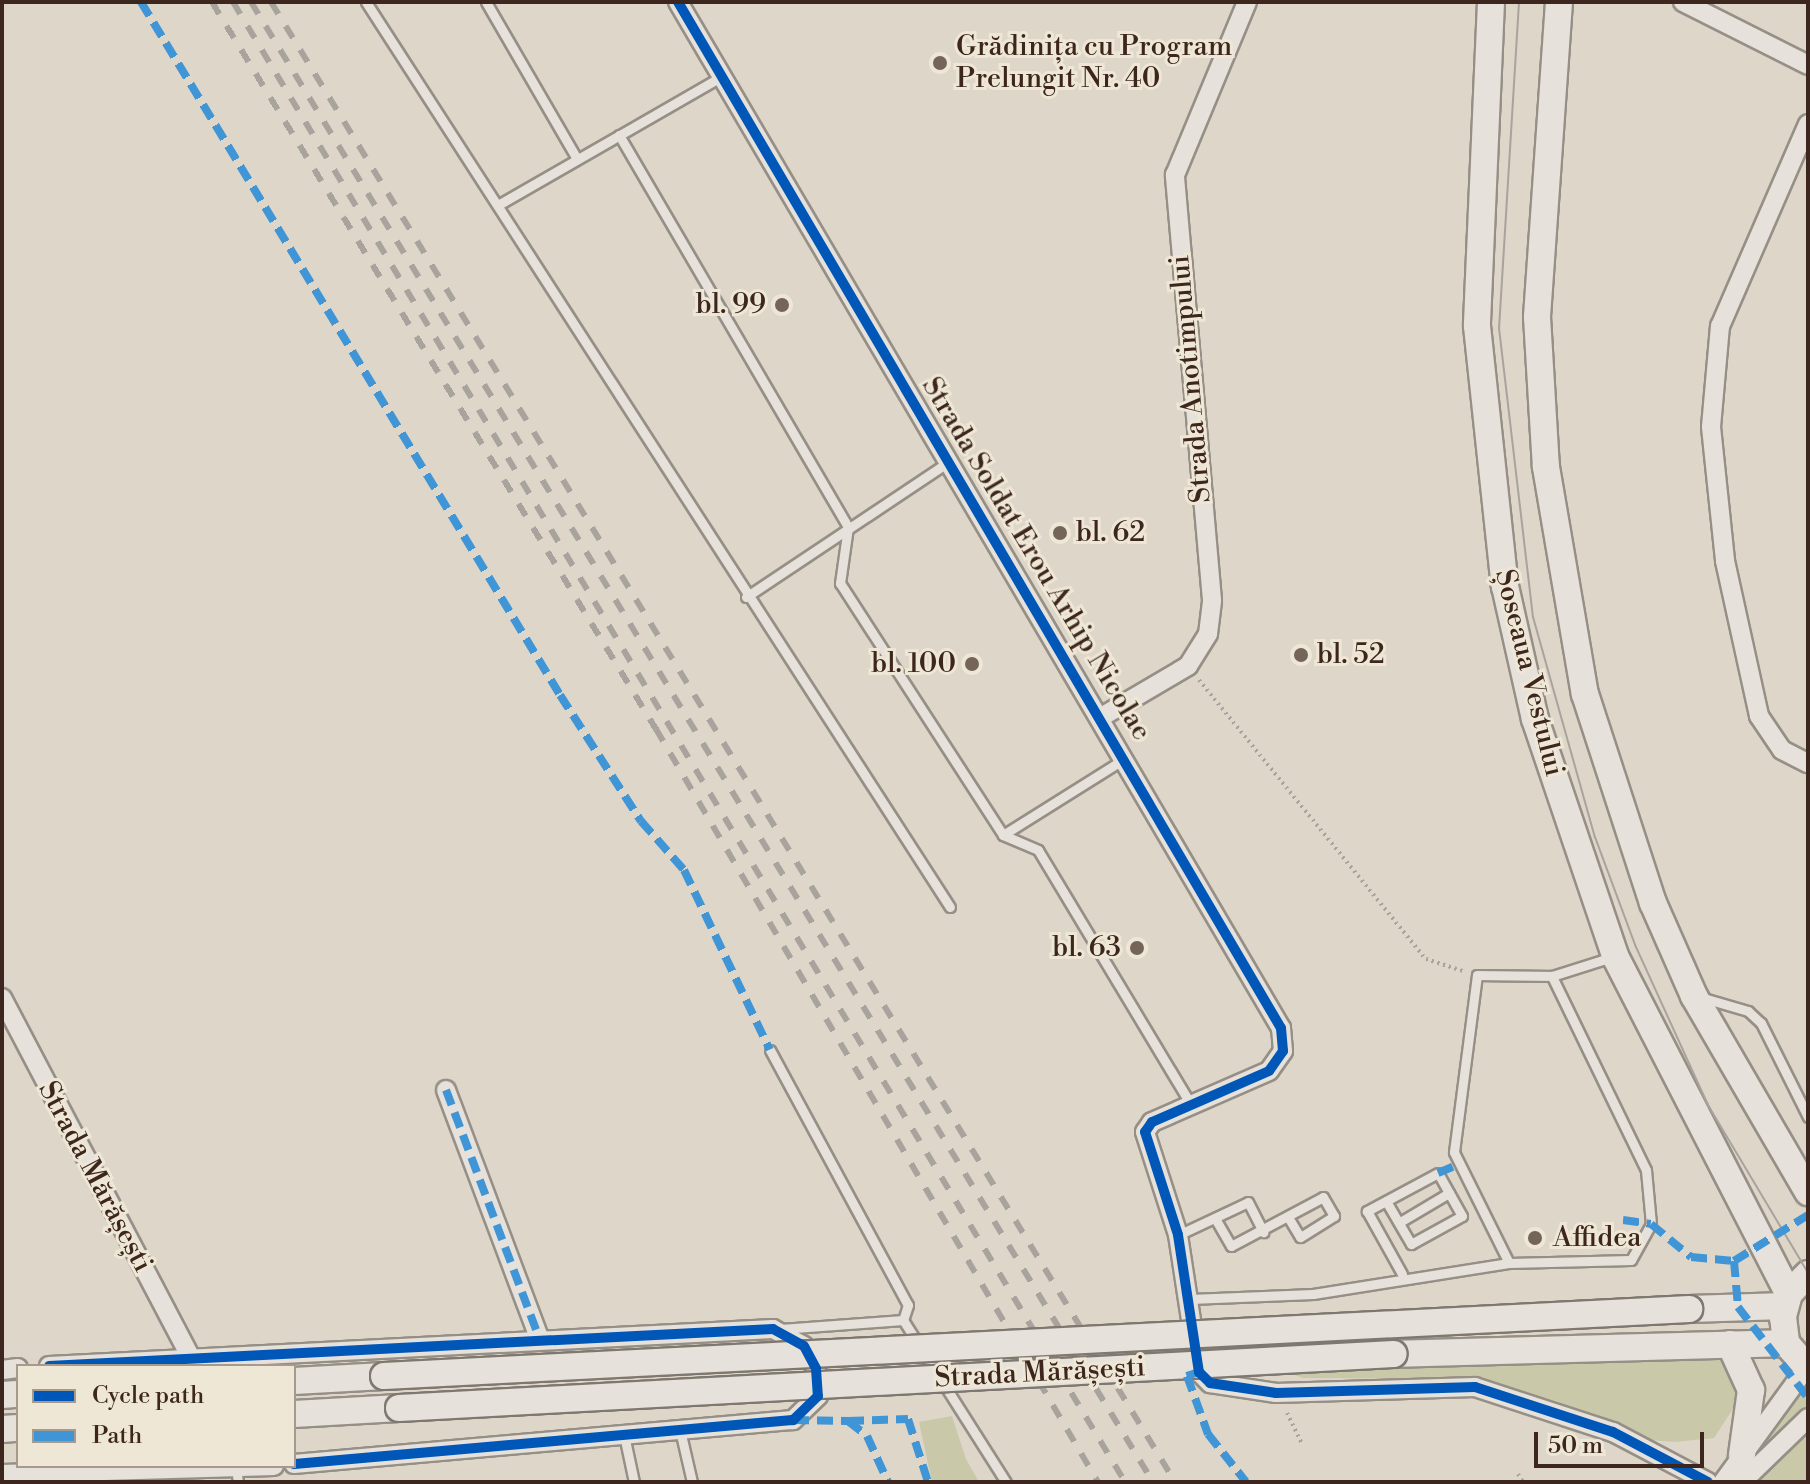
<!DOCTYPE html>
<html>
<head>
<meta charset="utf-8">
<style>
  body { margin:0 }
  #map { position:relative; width:1810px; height:1484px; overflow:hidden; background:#ded6c8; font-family:"Libre Bodoni",serif }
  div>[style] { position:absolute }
  .green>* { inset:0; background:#c9c9aa }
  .path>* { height:4px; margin-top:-2px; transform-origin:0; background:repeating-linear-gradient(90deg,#a8a39d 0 2px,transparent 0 6px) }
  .roads { filter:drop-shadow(2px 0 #968f86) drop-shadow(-2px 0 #968f86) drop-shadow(0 2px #968f86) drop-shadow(0 -2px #968f86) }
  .lane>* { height:9px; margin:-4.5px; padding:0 4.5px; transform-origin:4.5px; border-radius:4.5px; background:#e6e2db }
  .street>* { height:18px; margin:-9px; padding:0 9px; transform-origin:9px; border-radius:9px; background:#e6e2db }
  .secondary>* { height:26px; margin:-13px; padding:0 13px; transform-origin:13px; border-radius:13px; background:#e6e2db }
  .tram>* { height:2px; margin:-1px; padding:0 1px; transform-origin:1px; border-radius:1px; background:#a8a39d }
  .rail>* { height:6px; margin-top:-3px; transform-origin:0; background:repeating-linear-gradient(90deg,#a8a39d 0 14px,transparent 0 28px) }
  .bridges { filter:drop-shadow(2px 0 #7f7870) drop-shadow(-2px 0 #7f7870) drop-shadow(0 2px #7f7870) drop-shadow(0 -2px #7f7870) }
  .secondary-bridge>* { height:26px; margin:-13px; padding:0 13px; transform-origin:13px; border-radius:13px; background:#e6e2db }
  .quiet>* { height:8px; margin-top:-4px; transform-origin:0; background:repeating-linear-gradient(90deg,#3f95d5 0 16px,transparent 0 24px) }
  .cycleway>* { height:10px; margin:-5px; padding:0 5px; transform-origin:5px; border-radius:5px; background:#0057b8 }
  .dots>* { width:22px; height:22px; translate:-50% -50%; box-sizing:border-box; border:4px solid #efe7d6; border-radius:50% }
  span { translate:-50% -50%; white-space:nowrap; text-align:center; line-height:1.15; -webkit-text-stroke:6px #efe7d6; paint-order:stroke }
  .poi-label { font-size:28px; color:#3c261e }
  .left { translate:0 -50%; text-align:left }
  .right { translate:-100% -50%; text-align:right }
  .street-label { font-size:28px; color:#3c261e }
  .frame { position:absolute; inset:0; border:4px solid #3c261e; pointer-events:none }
  .legend { position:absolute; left:16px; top:1364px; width:280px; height:104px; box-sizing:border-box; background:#efe7d6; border:2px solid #a79a8c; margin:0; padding:10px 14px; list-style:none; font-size:24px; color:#3c261e }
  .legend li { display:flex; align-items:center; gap:16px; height:40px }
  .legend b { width:40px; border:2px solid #a79a8c }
  .scale { position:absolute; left:1534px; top:1432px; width:170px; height:36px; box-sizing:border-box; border:4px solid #3c261e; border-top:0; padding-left:10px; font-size:24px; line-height:28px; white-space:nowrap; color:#3c261e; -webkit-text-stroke:6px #efe7d6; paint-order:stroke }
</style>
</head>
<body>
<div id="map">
  <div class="green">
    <div style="clip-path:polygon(1415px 1338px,1718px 1341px,1742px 1395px,1714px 1438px,1675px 1442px,1647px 1440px,1556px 1401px,1477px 1379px,1303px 1378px,1282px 1370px,1305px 1347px)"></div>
    <div style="clip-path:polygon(1802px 1386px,1808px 1406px,1760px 1450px)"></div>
    <div style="clip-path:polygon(952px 1416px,966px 1459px,979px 1482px,932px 1482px,919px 1422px)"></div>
    <div style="clip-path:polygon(1808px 1434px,1808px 1482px,1753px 1482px,1800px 1439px)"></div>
  </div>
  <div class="path">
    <div style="left:1199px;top:680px;width:360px;rotate:50.9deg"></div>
    <div style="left:1426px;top:959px;width:40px;rotate:18deg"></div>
    <div style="left:1287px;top:1413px;width:34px;rotate:64deg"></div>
    <div style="left:1518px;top:1474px;width:9px;rotate:58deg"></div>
  </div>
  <div class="roads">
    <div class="lane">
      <div style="left:366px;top:2px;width:1077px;rotate:57.17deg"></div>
      <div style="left:486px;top:2px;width:181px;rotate:59.9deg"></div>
      <div style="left:619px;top:135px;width:454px;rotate:59.7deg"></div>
      <div style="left:848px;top:527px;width:57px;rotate:98.1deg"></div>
      <div style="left:840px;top:583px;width:300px;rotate:57.1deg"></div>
      <div style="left:498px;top:205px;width:258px;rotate:-29.9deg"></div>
      <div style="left:746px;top:597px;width:245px;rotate:-33.7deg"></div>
      <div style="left:1124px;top:759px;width:143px;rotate:147.9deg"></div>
      <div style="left:1003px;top:835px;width:38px;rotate:23deg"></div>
      <div style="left:1038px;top:850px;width:297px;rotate:59deg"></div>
      <div style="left:1700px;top:997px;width:50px;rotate:16.3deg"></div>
      <div style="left:1748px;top:1011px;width:18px;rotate:43deg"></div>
      <div style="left:1761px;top:1023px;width:105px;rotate:63.4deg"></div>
      <div style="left:770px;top:1050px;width:290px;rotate:61.6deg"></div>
      <div style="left:908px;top:1305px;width:16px;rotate:108deg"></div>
      <div style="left:903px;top:1320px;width:123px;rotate:175.8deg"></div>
      <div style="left:1386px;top:1201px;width:50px;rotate:59.8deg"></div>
      <div style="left:1411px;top:1244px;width:58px;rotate:-28.8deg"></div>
      <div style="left:1462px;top:1216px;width:49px;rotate:-119.2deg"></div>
      <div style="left:1438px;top:1173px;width:81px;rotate:151.8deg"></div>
      <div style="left:1367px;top:1211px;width:72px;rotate:60.9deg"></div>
      <div style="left:1216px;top:1220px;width:30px;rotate:60deg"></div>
      <div style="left:1231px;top:1246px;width:104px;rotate:-28deg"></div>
      <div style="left:1323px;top:1197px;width:22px;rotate:60deg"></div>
      <div style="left:1334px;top:1216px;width:40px;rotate:148deg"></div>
      <div style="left:1300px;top:1237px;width:23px;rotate:-121deg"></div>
      <div style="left:1400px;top:1222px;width:57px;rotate:-30.6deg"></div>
      <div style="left:1178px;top:1235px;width:77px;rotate:-25.2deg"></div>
      <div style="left:1248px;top:1202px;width:34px;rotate:63deg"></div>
      <div style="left:1509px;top:1263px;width:124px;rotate:-116.4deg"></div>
      <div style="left:1454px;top:1152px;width:178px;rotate:-82.6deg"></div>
      <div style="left:1477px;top:975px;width:75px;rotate:0.8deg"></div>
      <div style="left:1190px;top:1299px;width:123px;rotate:-2.3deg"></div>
      <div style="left:1313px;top:1294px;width:198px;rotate:-9deg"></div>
      <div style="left:1509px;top:1263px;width:122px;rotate:-1.4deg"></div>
      <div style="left:1631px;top:1260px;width:41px;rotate:-60.9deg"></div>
      <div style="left:1651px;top:1224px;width:54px;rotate:-95.3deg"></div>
      <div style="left:1646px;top:1170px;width:216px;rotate:-115.9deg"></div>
      <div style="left:1552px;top:976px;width:63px;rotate:-17.6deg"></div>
      <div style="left:903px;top:1320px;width:192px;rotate:57.6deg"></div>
      <div style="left:680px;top:1430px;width:53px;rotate:77deg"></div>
      <div style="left:624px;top:1435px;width:48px;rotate:78deg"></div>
      <div style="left:236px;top:1469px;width:13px;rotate:81deg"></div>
    </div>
    <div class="street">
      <div style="left:678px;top:2px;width:1190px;rotate:59.56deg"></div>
      <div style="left:1281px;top:1028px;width:23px;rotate:85deg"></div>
      <div style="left:1283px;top:1051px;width:24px;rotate:125deg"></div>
      <div style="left:1269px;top:1071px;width:128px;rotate:156.4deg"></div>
      <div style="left:1152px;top:1122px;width:12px;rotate:125deg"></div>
      <div style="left:1145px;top:1132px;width:108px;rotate:72.2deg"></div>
      <div style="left:1178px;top:1235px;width:139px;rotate:81.3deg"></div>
      <div style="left:1199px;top:1372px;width:16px;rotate:45deg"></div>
      <div style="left:1210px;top:1383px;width:67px;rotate:8.6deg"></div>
      <div style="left:1276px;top:1393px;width:199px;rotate:-1.7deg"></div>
      <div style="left:1475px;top:1387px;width:145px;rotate:18.1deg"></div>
      <div style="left:1613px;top:1432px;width:107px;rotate:27.8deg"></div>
      <div style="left:1683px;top:2px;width:140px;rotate:26.7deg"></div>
      <div style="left:1808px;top:124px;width:220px;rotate:113.5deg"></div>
      <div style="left:1720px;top:326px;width:101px;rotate:95.1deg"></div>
      <div style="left:1711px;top:427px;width:135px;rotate:84deg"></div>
      <div style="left:1725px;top:561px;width:159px;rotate:77.6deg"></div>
      <div style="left:1759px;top:716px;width:41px;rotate:55.9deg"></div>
      <div style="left:1782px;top:750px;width:29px;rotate:27deg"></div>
      <div style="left:1103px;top:716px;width:99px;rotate:-30.5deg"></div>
      <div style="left:1188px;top:666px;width:38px;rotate:-58deg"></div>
      <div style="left:1208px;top:634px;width:34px;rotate:-83deg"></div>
      <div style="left:1212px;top:600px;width:427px;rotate:-95deg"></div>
      <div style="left:1175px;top:175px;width:187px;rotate:-67.4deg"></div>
      <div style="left:2px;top:998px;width:404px;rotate:62.3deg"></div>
      <div style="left:446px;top:1090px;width:265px;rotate:69.4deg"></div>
      <div style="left:49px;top:1366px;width:725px;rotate:-2.93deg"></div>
      <div style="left:773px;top:1329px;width:35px;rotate:29deg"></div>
      <div style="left:804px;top:1346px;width:26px;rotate:62deg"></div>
      <div style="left:816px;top:1369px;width:27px;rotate:86deg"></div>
      <div style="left:818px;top:1396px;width:35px;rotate:136deg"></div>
      <div style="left:793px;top:1420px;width:501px;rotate:174.96deg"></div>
      <div style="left:2px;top:1370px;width:16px;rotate:-7deg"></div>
      <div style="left:2px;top:1474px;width:272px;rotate:-1.7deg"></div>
      <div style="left:1723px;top:1482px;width:142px;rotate:-53.9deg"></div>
      <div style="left:1742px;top:1482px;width:92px;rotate:-44.1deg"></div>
    </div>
    <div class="secondary">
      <div style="left:1491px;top:2px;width:324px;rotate:92.5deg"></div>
      <div style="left:1477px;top:326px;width:262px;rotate:83.9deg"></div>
      <div style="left:1505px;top:586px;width:136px;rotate:77.3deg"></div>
      <div style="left:1535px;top:719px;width:250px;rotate:71.3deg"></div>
      <div style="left:1615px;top:956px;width:380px;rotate:62.8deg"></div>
      <div style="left:1559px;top:2px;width:316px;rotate:94deg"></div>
      <div style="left:1537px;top:317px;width:150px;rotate:86.6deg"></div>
      <div style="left:1546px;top:467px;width:230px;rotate:80.3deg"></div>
      <div style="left:1585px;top:694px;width:220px;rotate:72deg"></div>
      <div style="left:1653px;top:903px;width:102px;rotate:66.2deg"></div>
      <div style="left:1694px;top:996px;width:227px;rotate:59.8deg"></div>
      <div style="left:1808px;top:1274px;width:28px;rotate:134deg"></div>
      <div style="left:1789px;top:1294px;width:24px;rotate:105deg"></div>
      <div style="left:1783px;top:1317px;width:26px;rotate:83deg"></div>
      <div style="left:1786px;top:1343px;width:33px;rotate:49deg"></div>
      <div style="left:1689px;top:1309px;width:96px;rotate:-1.8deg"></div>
      <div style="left:1730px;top:1344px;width:51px;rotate:65.5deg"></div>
      <div style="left:1751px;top:1390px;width:66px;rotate:97.9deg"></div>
      <div style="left:1394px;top:1354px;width:392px;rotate:-1.6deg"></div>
      <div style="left:294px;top:1381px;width:90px;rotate:-3.2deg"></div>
      <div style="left:2px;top:1395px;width:16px;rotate:-4deg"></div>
      <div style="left:294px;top:1414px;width:105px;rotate:-3.3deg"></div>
      <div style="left:2px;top:1429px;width:16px;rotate:-4deg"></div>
    </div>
  </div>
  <div class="tram">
    <div style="left:1519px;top:2px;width:327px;rotate:93.5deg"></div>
    <div style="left:1499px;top:328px;width:291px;rotate:83.3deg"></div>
    <div style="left:1533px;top:617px;width:229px;rotate:74.3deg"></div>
    <div style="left:1595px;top:837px;width:117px;rotate:69.6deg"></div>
    <div style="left:1636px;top:947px;width:174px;rotate:65.5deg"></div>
    <div style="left:1708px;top:1105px;width:196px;rotate:59.2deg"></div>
  </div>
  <div class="rail">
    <div style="left:212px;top:2px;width:852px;rotate:58.59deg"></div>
    <div style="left:656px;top:729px;width:873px;rotate:59.59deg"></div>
    <div style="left:233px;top:2px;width:1728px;rotate:58.92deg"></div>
    <div style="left:251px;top:2px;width:1733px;rotate:58.64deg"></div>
    <div style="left:271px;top:2px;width:1734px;rotate:58.58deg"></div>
  </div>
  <div class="bridges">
    <div class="secondary-bridge">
      <div style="left:384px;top:1376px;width:1307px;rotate:-2.94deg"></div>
      <div style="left:399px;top:1408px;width:996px;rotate:-3.11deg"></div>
    </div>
  </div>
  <div class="quiet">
    <div style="left:141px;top:2px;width:810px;rotate:58.84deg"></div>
    <div style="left:560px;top:695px;width:150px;rotate:57.3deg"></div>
    <div style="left:641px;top:821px;width:65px;rotate:48.7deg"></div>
    <div style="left:684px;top:870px;width:199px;rotate:64.5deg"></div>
    <div style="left:446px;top:1090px;width:265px;rotate:69.4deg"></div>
    <div style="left:1438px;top:1173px;width:23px;rotate:-23deg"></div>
    <div style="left:1623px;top:1220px;width:28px;rotate:8deg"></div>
    <div style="left:1651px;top:1224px;width:52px;rotate:39.5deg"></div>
    <div style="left:1691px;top:1257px;width:43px;rotate:5.3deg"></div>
    <div style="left:1734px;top:1261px;width:87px;rotate:-31.9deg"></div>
    <div style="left:1734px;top:1261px;width:46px;rotate:85deg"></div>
    <div style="left:1738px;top:1307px;width:115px;rotate:52.4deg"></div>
    <div style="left:1199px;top:1372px;width:13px;rotate:162deg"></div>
    <div style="left:1187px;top:1376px;width:62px;rotate:70.1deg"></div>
    <div style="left:1208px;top:1434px;width:61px;rotate:51.6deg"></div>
    <div style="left:793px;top:1420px;width:55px;rotate:1deg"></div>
    <div style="left:848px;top:1421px;width:24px;rotate:38deg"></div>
    <div style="left:867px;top:1436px;width:51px;rotate:65.5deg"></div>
    <div style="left:848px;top:1421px;width:60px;rotate:-1.9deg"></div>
    <div style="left:908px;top:1419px;width:66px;rotate:72.4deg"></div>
  </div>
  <div class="cycleway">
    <div style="left:678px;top:2px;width:1190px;rotate:59.56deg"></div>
    <div style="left:1281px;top:1028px;width:23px;rotate:85deg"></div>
    <div style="left:1283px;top:1051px;width:24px;rotate:125deg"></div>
    <div style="left:1269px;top:1071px;width:128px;rotate:156.4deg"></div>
    <div style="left:1152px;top:1122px;width:12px;rotate:125deg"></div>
    <div style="left:1145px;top:1132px;width:108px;rotate:72.2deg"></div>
    <div style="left:1178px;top:1235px;width:139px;rotate:81.3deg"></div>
    <div style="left:1199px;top:1372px;width:16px;rotate:45deg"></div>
    <div style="left:1210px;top:1383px;width:67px;rotate:8.6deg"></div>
    <div style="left:1276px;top:1393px;width:199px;rotate:-1.7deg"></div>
    <div style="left:1475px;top:1387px;width:145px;rotate:18.1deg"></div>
    <div style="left:1613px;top:1432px;width:107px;rotate:27.8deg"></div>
    <div style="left:49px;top:1366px;width:725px;rotate:-2.93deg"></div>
    <div style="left:773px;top:1329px;width:35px;rotate:29deg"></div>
    <div style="left:804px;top:1346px;width:26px;rotate:62deg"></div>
    <div style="left:816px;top:1369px;width:27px;rotate:86deg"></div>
    <div style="left:818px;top:1396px;width:35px;rotate:136deg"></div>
    <div style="left:793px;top:1420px;width:501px;rotate:174.96deg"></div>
  </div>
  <div class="dots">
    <div style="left:940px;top:63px;background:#75645a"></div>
    <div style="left:782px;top:305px;background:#75645a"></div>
    <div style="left:1060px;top:533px;background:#75645a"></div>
    <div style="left:1301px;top:655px;background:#75645a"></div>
    <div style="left:972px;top:664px;background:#75645a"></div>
    <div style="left:1137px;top:948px;background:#75645a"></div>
    <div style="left:1535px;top:1238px;background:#75645a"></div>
  </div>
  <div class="poi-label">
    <span class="left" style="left:956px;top:63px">Grădinița cu Program<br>Prelungit Nr. 40</span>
    <span class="right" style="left:766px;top:305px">bl. 99</span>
    <span class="left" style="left:1076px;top:533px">bl. 62</span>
    <span class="left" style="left:1317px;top:655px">bl. 52</span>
    <span class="right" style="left:956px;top:664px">bl. 100</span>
    <span class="right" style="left:1121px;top:948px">bl. 63</span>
    <span class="left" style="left:1553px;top:1238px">Affidea</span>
  </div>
  <div class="street-label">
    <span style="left:1191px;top:379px;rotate:-95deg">Strada Anotimpului</span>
    <span style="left:1036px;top:559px;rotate:59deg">Strada Soldat Erou Arhip Nicolae</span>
    <span style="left:1529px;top:673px;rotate:76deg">Șoseaua Vestului</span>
    <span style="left:95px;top:1177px;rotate:62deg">Strada Mărășești</span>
    <span style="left:1040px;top:1373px;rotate:-3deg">Strada Mărășești</span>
  </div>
  <div class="frame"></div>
  <ul class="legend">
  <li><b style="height:10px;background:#0057b8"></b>Cycle path</li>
  <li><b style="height:10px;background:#3f95d5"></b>Path</li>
  </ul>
  <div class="scale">50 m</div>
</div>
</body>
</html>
